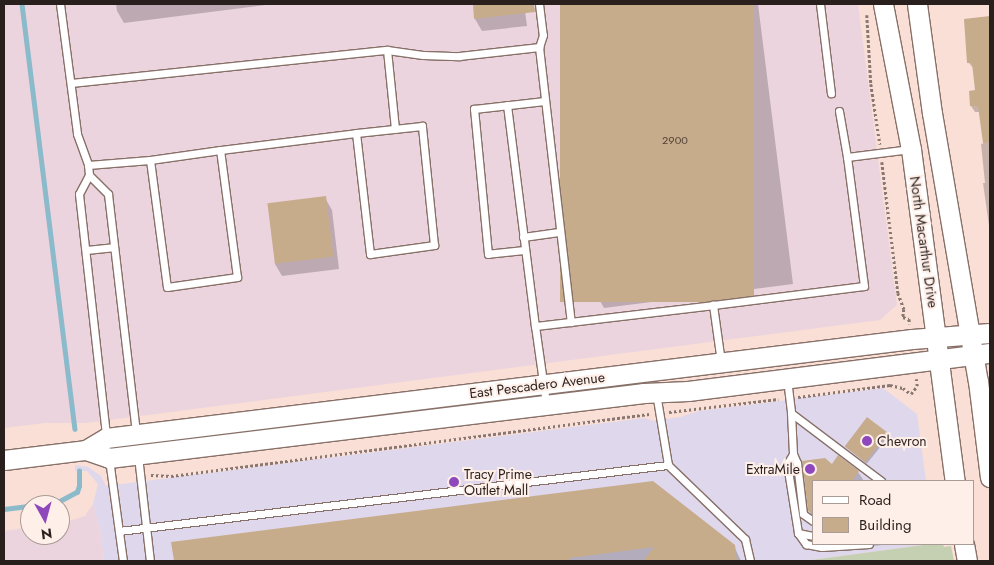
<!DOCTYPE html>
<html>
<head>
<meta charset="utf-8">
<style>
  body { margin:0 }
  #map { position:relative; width:994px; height:565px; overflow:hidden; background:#f9dfd6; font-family:Jost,sans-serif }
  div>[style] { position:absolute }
  .commercial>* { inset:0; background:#dfd7ec }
  .industrial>* { inset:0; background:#ecd4de }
  .green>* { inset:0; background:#c5d0b2 }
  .shadow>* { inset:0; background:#0003; transform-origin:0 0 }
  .stream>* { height:4.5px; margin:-2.25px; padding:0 2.25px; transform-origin:2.25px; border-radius:2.25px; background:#8bbaca }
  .building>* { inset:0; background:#c7ac8b; transform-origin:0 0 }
  .path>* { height:2.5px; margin-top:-1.25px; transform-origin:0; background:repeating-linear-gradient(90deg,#897872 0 2.5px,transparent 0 5px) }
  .roads { filter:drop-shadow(1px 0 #877068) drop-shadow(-1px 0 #877068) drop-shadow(0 1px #877068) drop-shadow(0 -1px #877068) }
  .lane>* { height:7px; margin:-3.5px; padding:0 3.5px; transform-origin:3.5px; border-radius:3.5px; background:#fff }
  .secondary>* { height:19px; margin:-9.5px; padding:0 9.5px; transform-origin:9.5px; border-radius:9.5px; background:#fff }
  .dots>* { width:14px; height:14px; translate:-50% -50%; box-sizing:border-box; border:2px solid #ffefe9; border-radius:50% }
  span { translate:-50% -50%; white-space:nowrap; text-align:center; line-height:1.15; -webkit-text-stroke:4px #ffefe9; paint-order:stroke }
  .number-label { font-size:11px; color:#504238 }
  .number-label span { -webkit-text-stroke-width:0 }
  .street-label { font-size:14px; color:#291f1c }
  .poi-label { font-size:14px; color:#291f1c }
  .left { translate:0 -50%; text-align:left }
  .right { translate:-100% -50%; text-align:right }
  .frame { position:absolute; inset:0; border:5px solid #291f1c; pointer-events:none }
  .legend { position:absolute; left:812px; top:480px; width:162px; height:65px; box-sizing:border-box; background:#ffefe9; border:1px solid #a99c97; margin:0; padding:6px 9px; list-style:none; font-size:15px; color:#291f1c }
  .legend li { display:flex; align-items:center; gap:10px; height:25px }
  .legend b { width:25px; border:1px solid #a99c97 }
  .north { position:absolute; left:20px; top:495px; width:50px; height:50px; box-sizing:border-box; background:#ffefe9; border:1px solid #a99c97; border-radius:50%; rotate:173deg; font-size:14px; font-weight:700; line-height:20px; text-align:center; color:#291f1c }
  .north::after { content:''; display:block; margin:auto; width:18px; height:22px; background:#8f48bc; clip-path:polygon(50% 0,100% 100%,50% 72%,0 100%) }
</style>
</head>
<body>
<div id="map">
  <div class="commercial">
    <div style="clip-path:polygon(883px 388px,917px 414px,926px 481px,813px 481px,813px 544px,931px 544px,804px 561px,104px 561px,100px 530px,93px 504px,98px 484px,87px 471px,75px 471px,75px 465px,88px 467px,101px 476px,106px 486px,644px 418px,654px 421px,680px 417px,699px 411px)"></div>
  </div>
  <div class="industrial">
    <div style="clip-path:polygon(4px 4px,858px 4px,897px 305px,880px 320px,86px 423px,45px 423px,4px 428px)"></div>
    <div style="clip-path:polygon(93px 504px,100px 530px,104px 561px,4px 561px,4px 531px,30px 527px,30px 535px,60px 535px,60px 524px,85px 516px)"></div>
  </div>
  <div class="green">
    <div style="clip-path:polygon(931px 544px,943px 544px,944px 547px,951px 546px,954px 561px,804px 561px)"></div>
  </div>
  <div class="shadow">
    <div style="clip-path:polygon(116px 4px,273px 4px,124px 23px,117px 11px)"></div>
    <div style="clip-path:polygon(474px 4px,524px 4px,527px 26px,482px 31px,475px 19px)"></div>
    <div style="clip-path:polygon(562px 4px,758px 4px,793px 284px,604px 308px,599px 299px)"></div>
    <div style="clip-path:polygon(990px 17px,990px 233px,983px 183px,985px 183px,981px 144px,984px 143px,980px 112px,975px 112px,971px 106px,970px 92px,977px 91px,974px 69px,969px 63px,966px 20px)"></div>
    <div style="clip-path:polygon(325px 198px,332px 210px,339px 269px,282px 276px,275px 264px)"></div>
    <div style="left:867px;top:419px;width:28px;height:35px;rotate:39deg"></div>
    <div style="clip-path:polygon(838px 457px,858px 472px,864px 481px,813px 481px,813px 517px,809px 511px,803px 462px,832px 466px)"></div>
    <div style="clip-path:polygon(172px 543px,734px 546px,741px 561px,175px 561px)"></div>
    <div style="clip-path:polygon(839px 544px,882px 544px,882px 545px,842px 550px)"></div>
  </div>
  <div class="stream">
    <div style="left:22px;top:4px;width:428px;rotate:82.9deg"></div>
    <div style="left:42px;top:505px;width:12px;rotate:-5deg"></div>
    <div style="left:54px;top:504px;width:26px;rotate:-28deg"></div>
    <div style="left:77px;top:492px;width:6px;rotate:-72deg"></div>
    <div style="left:79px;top:486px;width:15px;rotate:-90deg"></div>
    <div style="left:4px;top:509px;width:26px;rotate:-7deg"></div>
  </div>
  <div class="building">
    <div style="clip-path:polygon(473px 4px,534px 4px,535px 12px,474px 19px)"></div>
    <div style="left:560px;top:4px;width:194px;height:298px"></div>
    <div style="clip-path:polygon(990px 16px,990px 142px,983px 143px,978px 106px,970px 106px,969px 91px,975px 90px,972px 63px,967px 63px,964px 19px)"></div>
    <div style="left:326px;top:196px;width:61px;height:59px;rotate:83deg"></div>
    <div style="left:867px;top:417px;width:26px;height:37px;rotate:37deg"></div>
    <div style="clip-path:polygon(838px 455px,859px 471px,852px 481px,813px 481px,813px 514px,808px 511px,802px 461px,825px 458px,832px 464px)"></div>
    <div style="clip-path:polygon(653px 481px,735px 545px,737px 561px,643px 561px,654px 547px,570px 558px,570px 561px,174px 561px,171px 542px)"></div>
  </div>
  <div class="path">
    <div style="left:867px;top:15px;width:69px;rotate:86.7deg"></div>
    <div style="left:871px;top:84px;width:61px;rotate:81.5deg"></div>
    <div style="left:882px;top:162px;width:132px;rotate:83deg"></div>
    <div style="left:898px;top:293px;width:17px;rotate:69deg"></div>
    <div style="left:904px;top:309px;width:8px;rotate:97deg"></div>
    <div style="left:903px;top:317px;width:6px;rotate:18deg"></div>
    <div style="left:909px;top:319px;width:5px;rotate:79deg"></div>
    <div style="left:798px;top:397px;width:93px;rotate:-7.4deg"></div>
    <div style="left:890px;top:385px;width:13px;rotate:13deg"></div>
    <div style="left:903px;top:388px;width:10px;rotate:37deg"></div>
    <div style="left:911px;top:394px;width:10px;rotate:-53deg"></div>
    <div style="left:917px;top:386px;width:7px;rotate:-98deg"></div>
    <div style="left:669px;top:412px;width:110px;rotate:-6.8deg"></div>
    <div style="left:151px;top:475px;width:20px;rotate:3deg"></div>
    <div style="left:171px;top:476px;width:482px;rotate:-7.4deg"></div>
  </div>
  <div class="roads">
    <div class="lane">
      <div style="left:60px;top:4px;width:131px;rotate:82.5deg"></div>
      <div style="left:77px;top:134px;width:33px;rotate:70deg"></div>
      <div style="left:88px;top:165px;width:10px;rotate:84deg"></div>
      <div style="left:89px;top:175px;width:21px;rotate:118deg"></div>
      <div style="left:79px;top:194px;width:244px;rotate:83.6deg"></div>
      <div style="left:539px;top:4px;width:31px;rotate:83deg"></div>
      <div style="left:543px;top:35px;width:13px;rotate:108deg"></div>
      <div style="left:539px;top:47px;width:277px;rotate:83.4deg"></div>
      <div style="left:820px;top:4px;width:90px;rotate:83deg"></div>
      <div style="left:387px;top:50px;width:79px;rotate:84.2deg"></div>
      <div style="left:71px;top:83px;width:318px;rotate:-6deg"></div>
      <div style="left:387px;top:50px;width:36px;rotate:8deg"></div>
      <div style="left:423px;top:55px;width:36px;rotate:2deg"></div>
      <div style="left:459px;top:56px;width:81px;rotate:-6.4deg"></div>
      <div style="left:507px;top:105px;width:223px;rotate:82.8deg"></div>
      <div style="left:839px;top:111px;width:47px;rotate:80.1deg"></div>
      <div style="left:847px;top:157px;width:64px;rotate:-7.1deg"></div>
      <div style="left:150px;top:160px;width:71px;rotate:-8.1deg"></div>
      <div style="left:88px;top:165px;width:62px;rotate:-4.6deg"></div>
      <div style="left:150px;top:160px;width:128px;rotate:82.4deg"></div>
      <div style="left:167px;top:287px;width:71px;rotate:-8.1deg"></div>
      <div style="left:237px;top:277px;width:128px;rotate:-97.6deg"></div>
      <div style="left:220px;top:150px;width:137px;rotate:-7.1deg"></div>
      <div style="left:356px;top:133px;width:122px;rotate:83.4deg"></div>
      <div style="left:370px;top:254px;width:65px;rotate:-8deg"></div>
      <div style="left:434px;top:245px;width:120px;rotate:-95.8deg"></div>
      <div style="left:422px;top:126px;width:66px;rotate:173.9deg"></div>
      <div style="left:89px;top:175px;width:27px;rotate:45deg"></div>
      <div style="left:108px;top:194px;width:241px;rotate:83.3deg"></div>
      <div style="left:523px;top:237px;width:36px;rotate:-8deg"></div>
      <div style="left:86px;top:250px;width:27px;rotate:-6deg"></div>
      <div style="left:524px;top:250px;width:36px;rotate:174deg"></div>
      <div style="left:488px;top:254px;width:146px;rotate:-95.5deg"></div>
      <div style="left:474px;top:109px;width:71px;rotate:-6.4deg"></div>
      <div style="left:721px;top:362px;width:58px;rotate:-98deg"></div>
      <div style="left:713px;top:305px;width:152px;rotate:-7.2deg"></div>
      <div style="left:864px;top:286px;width:130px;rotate:-97.5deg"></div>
      <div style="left:787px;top:379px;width:34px;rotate:83deg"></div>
      <div style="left:791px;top:413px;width:113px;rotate:37.1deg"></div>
      <div style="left:656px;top:393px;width:73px;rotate:80.5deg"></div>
      <div style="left:668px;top:465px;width:107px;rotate:43.9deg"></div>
      <div style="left:745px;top:539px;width:23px;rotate:77deg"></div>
      <div style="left:546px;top:403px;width:78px;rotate:-98.1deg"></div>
      <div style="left:535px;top:326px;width:179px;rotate:-6.7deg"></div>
      <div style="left:791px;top:413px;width:41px;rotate:87.2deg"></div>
      <div style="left:793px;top:454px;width:12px;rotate:121deg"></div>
      <div style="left:787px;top:464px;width:70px;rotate:80.9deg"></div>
      <div style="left:798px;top:533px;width:14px;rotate:54deg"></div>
      <div style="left:806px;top:544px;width:16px;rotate:11deg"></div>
      <div style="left:822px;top:547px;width:47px;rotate:-3.7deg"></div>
      <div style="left:793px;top:454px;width:10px;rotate:66deg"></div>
      <div style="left:797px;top:463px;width:51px;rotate:83.3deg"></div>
      <div style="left:803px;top:514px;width:12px;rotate:35deg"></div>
      <div style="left:138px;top:456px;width:106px;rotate:83.5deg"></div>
      <div style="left:109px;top:459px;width:103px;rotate:82.2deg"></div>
      <div style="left:119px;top:531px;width:553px;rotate:-6.86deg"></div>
      <div style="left:798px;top:533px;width:15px;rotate:11deg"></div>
    </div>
    <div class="secondary">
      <div style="left:883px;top:4px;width:148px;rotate:79.1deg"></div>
      <div style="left:911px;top:149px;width:335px;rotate:82.5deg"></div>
      <div style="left:917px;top:4px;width:110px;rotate:82.2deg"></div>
      <div style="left:932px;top:113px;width:272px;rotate:80.3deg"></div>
      <div style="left:978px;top:381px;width:97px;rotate:82.9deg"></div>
      <div style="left:86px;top:450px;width:24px;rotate:19deg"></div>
      <div style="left:109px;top:458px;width:539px;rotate:-6.93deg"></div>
      <div style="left:644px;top:393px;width:44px;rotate:-2.6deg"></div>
      <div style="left:688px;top:391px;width:304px;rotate:-7.2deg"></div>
      <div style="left:4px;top:460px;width:83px;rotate:-7deg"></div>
      <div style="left:86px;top:450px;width:23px;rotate:-31deg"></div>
      <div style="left:106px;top:438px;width:812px;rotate:-7deg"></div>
      <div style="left:912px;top:339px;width:78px;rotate:-4.4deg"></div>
      <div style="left:964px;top:544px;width:17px;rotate:80deg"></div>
    </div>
  </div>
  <div class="dots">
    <div style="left:867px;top:441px;background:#8f48bc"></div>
    <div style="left:810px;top:469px;background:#8f48bc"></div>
    <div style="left:454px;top:482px;background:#8f48bc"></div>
  </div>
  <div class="number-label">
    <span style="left:675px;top:140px">2900</span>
  </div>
  <div class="street-label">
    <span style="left:924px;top:242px;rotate:82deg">North Macarthur Drive</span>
    <span style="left:537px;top:385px;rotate:-7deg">East Pescadero Avenue</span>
  </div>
  <div class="poi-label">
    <span class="left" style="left:877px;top:441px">Chevron</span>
    <span class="right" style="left:800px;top:469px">ExtraMile</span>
    <span class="left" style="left:464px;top:482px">Tracy Prime<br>Outlet Mall</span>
  </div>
  <div class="frame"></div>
  <ul class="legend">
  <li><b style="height:6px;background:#fff"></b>Road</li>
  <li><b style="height:14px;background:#c7ac8b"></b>Building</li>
  </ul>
  <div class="north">N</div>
</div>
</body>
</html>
